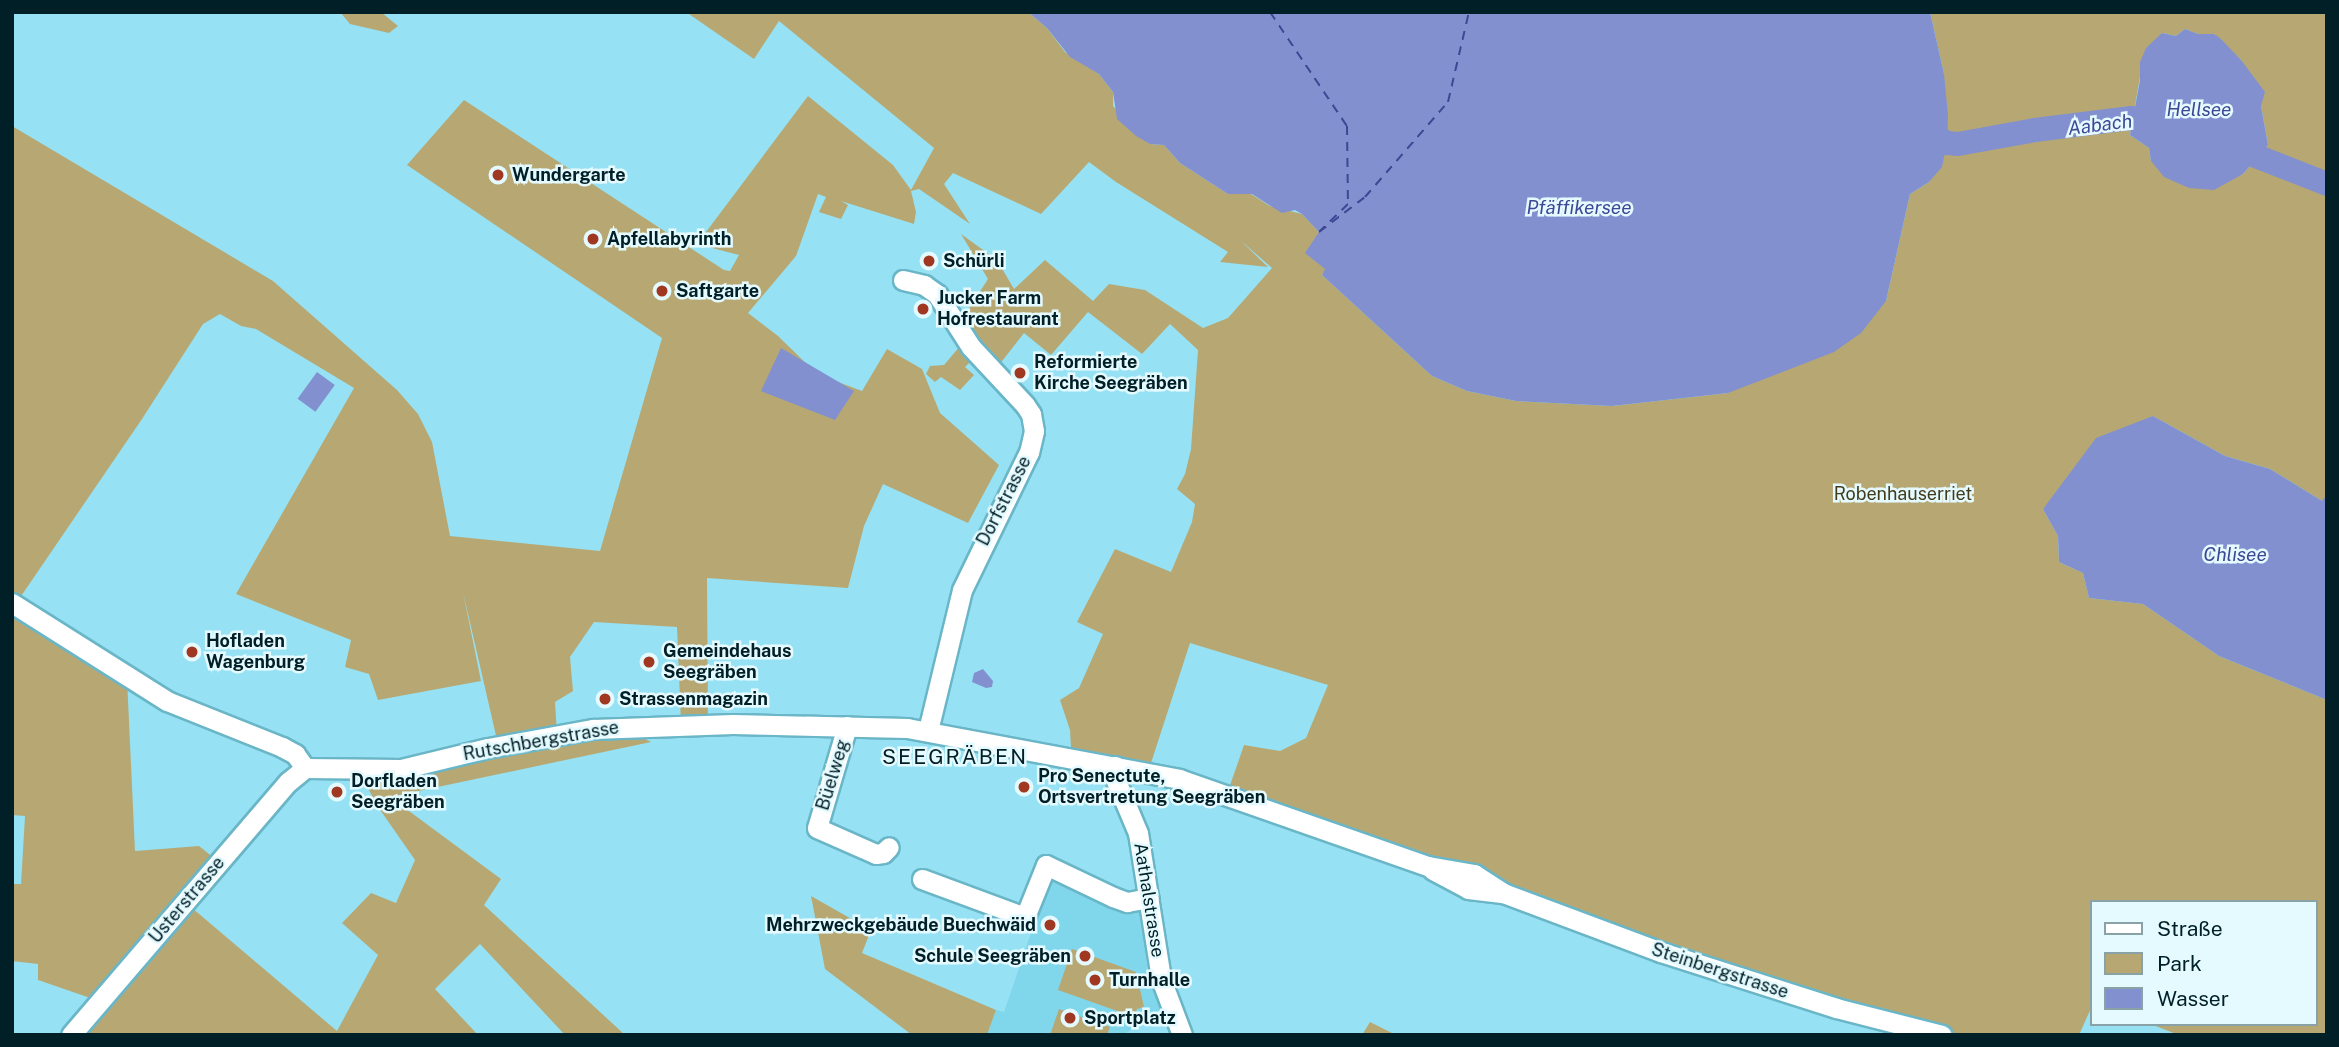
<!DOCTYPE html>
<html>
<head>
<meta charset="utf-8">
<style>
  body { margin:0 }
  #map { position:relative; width:2339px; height:1047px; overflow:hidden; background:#96e2f4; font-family:"Public Sans",sans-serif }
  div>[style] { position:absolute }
  .built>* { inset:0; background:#80d7ec }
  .green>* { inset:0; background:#b7a873 }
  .water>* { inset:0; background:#8290cf; transform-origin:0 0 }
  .stream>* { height:4.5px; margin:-2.25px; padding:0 2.25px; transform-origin:2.25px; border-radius:2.25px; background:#8290cf }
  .river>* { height:24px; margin:-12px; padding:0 12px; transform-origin:12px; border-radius:12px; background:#8290cf }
  .ferry>* { height:2px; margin-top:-1px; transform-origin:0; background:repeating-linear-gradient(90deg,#3d4794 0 9px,transparent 0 16px) }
  .roads { filter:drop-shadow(2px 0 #6ab6c7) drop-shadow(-2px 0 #6ab6c7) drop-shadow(0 2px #6ab6c7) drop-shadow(0 -2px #6ab6c7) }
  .minor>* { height:19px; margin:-9.5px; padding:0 9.5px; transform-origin:9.5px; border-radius:9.5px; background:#fff }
  .dots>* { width:19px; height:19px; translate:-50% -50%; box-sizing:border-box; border:4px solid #e4faff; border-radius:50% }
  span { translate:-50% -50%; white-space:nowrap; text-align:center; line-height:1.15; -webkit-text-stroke:5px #e4faff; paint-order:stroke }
  .poi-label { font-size:18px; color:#001f26; font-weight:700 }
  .left { translate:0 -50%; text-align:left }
  .right { translate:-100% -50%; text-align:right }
  .park-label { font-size:18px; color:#443b1b }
  .street-label { font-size:18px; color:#001f26 }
  .water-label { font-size:19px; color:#3d4794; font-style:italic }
  .quarter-label { font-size:21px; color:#001f26; letter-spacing:2px }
  .frame { position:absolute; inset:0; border:14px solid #001f26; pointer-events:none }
  .legend { position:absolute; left:2090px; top:900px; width:228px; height:126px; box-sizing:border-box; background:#e4faff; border:2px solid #89a2a8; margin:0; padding:9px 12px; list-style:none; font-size:21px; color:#001f26 }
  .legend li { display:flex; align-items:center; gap:14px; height:35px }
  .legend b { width:35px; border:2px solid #89a2a8 }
</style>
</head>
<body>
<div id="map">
  <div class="built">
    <div style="clip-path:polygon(1053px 876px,1141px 910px,1147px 966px,1150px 967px,1166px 1015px,1137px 1026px,1123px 1035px,987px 1035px,996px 1010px,1004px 1012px,1035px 921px,1028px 918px,1036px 895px,1043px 898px)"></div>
  </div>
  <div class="green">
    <div style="clip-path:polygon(340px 12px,381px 12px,398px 26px,389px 33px,350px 24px)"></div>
    <div style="clip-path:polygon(evenodd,686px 12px,1028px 12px,1047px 28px,1065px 52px,1099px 74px,1113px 92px,1113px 106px,1150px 144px,1164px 145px,1180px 163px,1228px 194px,1251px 194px,1270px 206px,1302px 214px,1319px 232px,1326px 269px,1322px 275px,1432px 376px,1467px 391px,1516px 401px,1612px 406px,1728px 393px,1886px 301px,1910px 194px,1929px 182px,1944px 74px,1930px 12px,2327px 12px,2327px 504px,2270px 469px,2225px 456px,2153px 416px,2043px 509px,2058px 536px,2059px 562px,2083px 573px,2089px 598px,2143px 604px,2219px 656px,2327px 700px,2327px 1035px,2179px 1035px,2150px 1024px,2316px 1024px,2316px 902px,2092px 902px,2092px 1006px,2079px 1035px,1899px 1035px,1901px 1026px,1227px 794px,1244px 745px,1280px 751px,1306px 738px,1328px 685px,1190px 643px,1151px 763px,1071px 748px,1070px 730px,1060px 700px,1079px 688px,1103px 634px,1077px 622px,1115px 549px,1171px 572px,1192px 522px,1195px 504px,1177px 489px,1185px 474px,1191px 449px,1198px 350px,1170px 324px,1142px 354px,1088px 312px,1051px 355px,1024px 333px,999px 365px,957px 327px,988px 279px,961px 234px,997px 260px,1014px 289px,1045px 260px,1093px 301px,1109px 284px,1145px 290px,1203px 328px,1228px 318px,1272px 268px,1240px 240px,1268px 267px,1220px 262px,1228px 252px,1116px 182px,1089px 162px,1041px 214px,953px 173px,944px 184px,970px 224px,919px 189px,911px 191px,916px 212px,914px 224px,841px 201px,848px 205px,841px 219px,819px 212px,826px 197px,818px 194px,796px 256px,748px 313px,778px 336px,817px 374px,862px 391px,887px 349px,922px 369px,940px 413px,999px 465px,968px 523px,883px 484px,864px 526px,848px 588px,707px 578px,708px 724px,681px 724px,677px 627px,594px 622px,570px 657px,573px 691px,555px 702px,557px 734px,619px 726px,651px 742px,390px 797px,501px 879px,484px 905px,625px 1035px,565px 1035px,480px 944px,435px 989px,478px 1035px,83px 1035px,99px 1001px,38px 980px,38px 964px,12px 961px,12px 884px,21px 884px,25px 816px,12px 815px,12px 126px,273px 281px,397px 390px,418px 414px,432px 442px,450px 536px,600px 551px,662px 338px,407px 165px,464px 100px,724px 270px,730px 271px,739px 255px,697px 244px,808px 96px,893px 165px,911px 190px,934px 148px,779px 21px,754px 59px,686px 12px,2185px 29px,2198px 34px,2214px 34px,2241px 60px,2261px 106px,2268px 145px,2243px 174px,2230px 179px,2151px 161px,2149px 148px,2130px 135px,2141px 71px,2162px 33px,2176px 36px,2185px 29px,686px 12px,220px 314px,241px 326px,256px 329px,354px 388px,236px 594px,351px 640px,345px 667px,369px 674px,378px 700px,481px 681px,463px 592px,497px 740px,365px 770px,366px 784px,376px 804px,415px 860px,396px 903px,371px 893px,342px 923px,378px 955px,337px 1031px,185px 902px,219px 862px,199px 846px,135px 851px,127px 678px,15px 605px,142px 419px,203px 324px,220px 314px)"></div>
    <div style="clip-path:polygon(961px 345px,974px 358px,965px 367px,974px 375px,960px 390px,941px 377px,935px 382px,926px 374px,930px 366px,944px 365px)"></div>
    <div style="clip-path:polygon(811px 896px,871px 930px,862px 953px,996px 1010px,987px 1035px,912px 1035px,825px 969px)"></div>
    <div style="clip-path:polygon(1072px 949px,1136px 972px,1144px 1007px,1137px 1009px,1134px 1017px,1058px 990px)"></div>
    <div style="clip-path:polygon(1059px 1009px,1110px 1027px,1107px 1035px,1050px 1035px)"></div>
    <div style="clip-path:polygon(1370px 1022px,1396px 1035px,1362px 1035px)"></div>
  </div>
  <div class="water">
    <div style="clip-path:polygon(1028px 12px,1930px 12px,1944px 74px,1948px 115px,1947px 143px,1942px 167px,1929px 182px,1910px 194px,1886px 301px,1861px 333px,1834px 352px,1728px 393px,1612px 406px,1516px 401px,1467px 391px,1432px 376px,1322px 275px,1325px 269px,1305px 253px,1319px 232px,1302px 214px,1295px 210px,1282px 213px,1252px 194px,1228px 194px,1180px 163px,1164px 145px,1150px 144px,1136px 136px,1117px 119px,1113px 92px,1099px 74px,1070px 57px,1047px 28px)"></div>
    <div style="clip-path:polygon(2185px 29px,2198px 34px,2214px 34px,2220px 38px,2241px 60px,2265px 92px,2261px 106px,2268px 145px,2243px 174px,2214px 190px,2189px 188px,2164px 177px,2151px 161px,2149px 148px,2130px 135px,2140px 80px,2140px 62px,2146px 48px,2162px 33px,2176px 36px)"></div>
    <div style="clip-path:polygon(781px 348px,854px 391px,835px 420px,761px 391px)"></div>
    <div style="left:317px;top:372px;width:22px;height:33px;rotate:36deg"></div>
    <div style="clip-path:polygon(2153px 416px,2225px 456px,2270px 469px,2327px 504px,2327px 700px,2219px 656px,2143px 604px,2089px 598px,2083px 573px,2059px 562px,2058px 536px,2043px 509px,2096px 438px)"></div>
    <div style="clip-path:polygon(983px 669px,993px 681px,992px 687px,986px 688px,972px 682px,974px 673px)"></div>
  </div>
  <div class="stream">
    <div style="left:2324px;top:501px;width:4px;rotate:-45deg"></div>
  </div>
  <div class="river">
    <div style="left:1919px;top:127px;width:32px;rotate:30deg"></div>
    <div style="left:1947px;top:143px;width:11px;rotate:5deg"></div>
    <div style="left:1958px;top:144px;width:78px;rotate:-10.3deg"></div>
    <div style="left:2035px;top:130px;width:97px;rotate:-7.1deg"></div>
    <div style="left:2131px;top:118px;width:32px;rotate:5deg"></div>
    <div style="left:2230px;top:146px;width:104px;rotate:21.4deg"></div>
  </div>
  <div class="ferry">
    <div style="left:1270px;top:12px;width:138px;rotate:56deg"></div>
    <div style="left:1347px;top:126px;width:78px;rotate:89.3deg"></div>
    <div style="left:1348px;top:204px;width:40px;rotate:136deg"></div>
    <div style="left:1319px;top:232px;width:58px;rotate:-37.3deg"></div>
    <div style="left:1365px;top:197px;width:126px;rotate:-48.9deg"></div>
    <div style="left:1448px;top:102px;width:92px;rotate:-76.9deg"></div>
  </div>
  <div class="roads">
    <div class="minor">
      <div style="left:903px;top:280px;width:22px;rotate:13deg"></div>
      <div style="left:924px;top:285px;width:16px;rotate:35deg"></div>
      <div style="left:937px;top:294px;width:63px;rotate:57.3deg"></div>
      <div style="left:971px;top:347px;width:79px;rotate:47deg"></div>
      <div style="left:1025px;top:405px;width:11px;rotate:56deg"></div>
      <div style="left:1031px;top:414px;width:17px;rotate:80deg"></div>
      <div style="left:1034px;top:431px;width:22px;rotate:103deg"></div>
      <div style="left:1029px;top:452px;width:153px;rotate:115.9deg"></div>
      <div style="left:962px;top:590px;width:145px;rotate:103.6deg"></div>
      <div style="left:12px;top:603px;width:183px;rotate:32.3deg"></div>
      <div style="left:167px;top:701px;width:124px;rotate:21.8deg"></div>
      <div style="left:282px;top:747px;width:15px;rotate:28deg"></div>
      <div style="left:295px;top:754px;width:17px;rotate:54deg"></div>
      <div style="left:847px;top:726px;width:106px;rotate:106.4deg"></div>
      <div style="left:817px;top:828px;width:64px;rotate:23.8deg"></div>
      <div style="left:876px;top:854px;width:7px;rotate:-8deg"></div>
      <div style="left:883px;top:853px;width:8px;rotate:-45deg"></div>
      <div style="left:1115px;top:766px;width:10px;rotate:96deg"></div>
      <div style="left:1114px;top:776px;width:62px;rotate:67.2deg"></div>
      <div style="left:1138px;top:833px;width:148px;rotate:81deg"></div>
      <div style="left:1161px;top:979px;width:60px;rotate:69.4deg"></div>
      <div style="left:1433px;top:870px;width:40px;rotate:28deg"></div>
      <div style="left:1468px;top:889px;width:34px;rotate:7deg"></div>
      <div style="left:922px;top:879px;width:110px;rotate:20.3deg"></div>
      <div style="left:1025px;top:917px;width:56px;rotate:-68deg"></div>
      <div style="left:1046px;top:865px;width:74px;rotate:25.5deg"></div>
      <div style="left:1113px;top:897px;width:15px;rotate:20deg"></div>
      <div style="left:1127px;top:902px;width:22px;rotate:-10deg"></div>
      <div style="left:71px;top:1035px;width:333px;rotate:-49.4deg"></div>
      <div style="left:288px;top:782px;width:22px;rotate:-39deg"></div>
      <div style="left:305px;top:768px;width:96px;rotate:0.6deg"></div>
      <div style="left:401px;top:769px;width:89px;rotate:-13.6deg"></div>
      <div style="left:488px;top:748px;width:107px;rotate:-10.3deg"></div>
      <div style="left:593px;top:729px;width:140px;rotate:-2deg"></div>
      <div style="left:733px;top:724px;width:174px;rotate:1.3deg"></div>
      <div style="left:907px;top:728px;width:277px;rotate:10.6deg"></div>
      <div style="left:1179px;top:779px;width:264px;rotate:19.3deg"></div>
      <div style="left:1428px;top:866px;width:47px;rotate:9.9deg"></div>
      <div style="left:1474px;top:874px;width:35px;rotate:33deg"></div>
      <div style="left:1503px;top:893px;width:169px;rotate:20.5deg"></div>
      <div style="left:1661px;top:952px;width:184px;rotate:17.7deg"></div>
      <div style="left:1836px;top:1008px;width:109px;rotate:14.3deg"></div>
    </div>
  </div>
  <div class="dots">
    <div style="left:498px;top:175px;background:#a03720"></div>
    <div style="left:593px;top:239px;background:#a03720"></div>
    <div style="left:929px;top:261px;background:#a03720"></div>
    <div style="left:662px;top:291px;background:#a03720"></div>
    <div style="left:923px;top:309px;background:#a03720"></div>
    <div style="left:1020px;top:373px;background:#a03720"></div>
    <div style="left:192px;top:652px;background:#a03720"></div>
    <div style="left:649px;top:662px;background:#a03720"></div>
    <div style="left:605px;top:699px;background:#a03720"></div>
    <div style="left:1024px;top:787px;background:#a03720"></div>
    <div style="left:337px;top:792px;background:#a03720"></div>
    <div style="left:1050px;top:925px;background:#a03720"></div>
    <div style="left:1085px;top:956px;background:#a03720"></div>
    <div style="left:1095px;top:980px;background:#a03720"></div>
    <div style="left:1070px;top:1018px;background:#a03720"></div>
  </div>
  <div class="poi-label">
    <span class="left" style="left:512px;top:175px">Wundergarte</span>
    <span class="left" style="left:607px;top:239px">Apfellabyrinth</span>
    <span class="left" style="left:943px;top:261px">Schürli</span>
    <span class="left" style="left:676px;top:291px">Saftgarte</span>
    <span class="left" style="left:937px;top:309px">Jucker Farm<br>Hofrestaurant</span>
    <span class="left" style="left:1034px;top:373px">Reformierte<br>Kirche Seegräben</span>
    <span class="left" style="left:206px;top:652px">Hofladen<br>Wagenburg</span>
    <span class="left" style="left:663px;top:662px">Gemeindehaus<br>Seegräben</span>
    <span class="left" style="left:619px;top:699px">Strassenmagazin</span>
    <span class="left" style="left:1038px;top:787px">Pro Senectute,<br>Ortsvertretung Seegräben</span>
    <span class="left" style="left:351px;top:792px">Dorfladen<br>Seegräben</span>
    <span class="right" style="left:1036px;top:925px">Mehrzweckgebäude Buechwäid</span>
    <span class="right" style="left:1071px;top:956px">Schule Seegräben</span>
    <span class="left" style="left:1109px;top:980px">Turnhalle</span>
    <span class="left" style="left:1084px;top:1018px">Sportplatz</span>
  </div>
  <div class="park-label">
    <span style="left:1903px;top:494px">Robenhauserriet</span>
  </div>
  <div class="street-label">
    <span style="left:1004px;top:501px;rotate:-63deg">Dorfstrasse</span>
    <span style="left:541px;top:741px;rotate:-10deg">Rutschbergstrasse</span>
    <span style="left:833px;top:775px;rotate:-73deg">Büelweg</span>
    <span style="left:187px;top:900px;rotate:-50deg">Usterstrasse</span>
    <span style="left:1149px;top:900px;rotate:81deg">Aathalstrasse</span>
    <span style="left:1720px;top:971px;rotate:18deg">Steinbergstrasse</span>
  </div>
  <div class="water-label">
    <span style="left:2199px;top:110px">Hellsee</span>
    <span style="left:2100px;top:125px;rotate:-7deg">Aabach</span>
    <span style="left:1579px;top:208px">Pfäffikersee</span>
    <span style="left:2235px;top:555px">Chlisee</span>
  </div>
  <div class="quarter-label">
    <span style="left:955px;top:757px">SEEGRÄBEN</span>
  </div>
  <div class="frame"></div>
  <ul class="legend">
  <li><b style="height:9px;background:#fff"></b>Straße</li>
  <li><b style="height:19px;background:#b7a873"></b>Park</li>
  <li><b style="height:19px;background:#8290cf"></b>Wasser</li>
  </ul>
</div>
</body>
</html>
